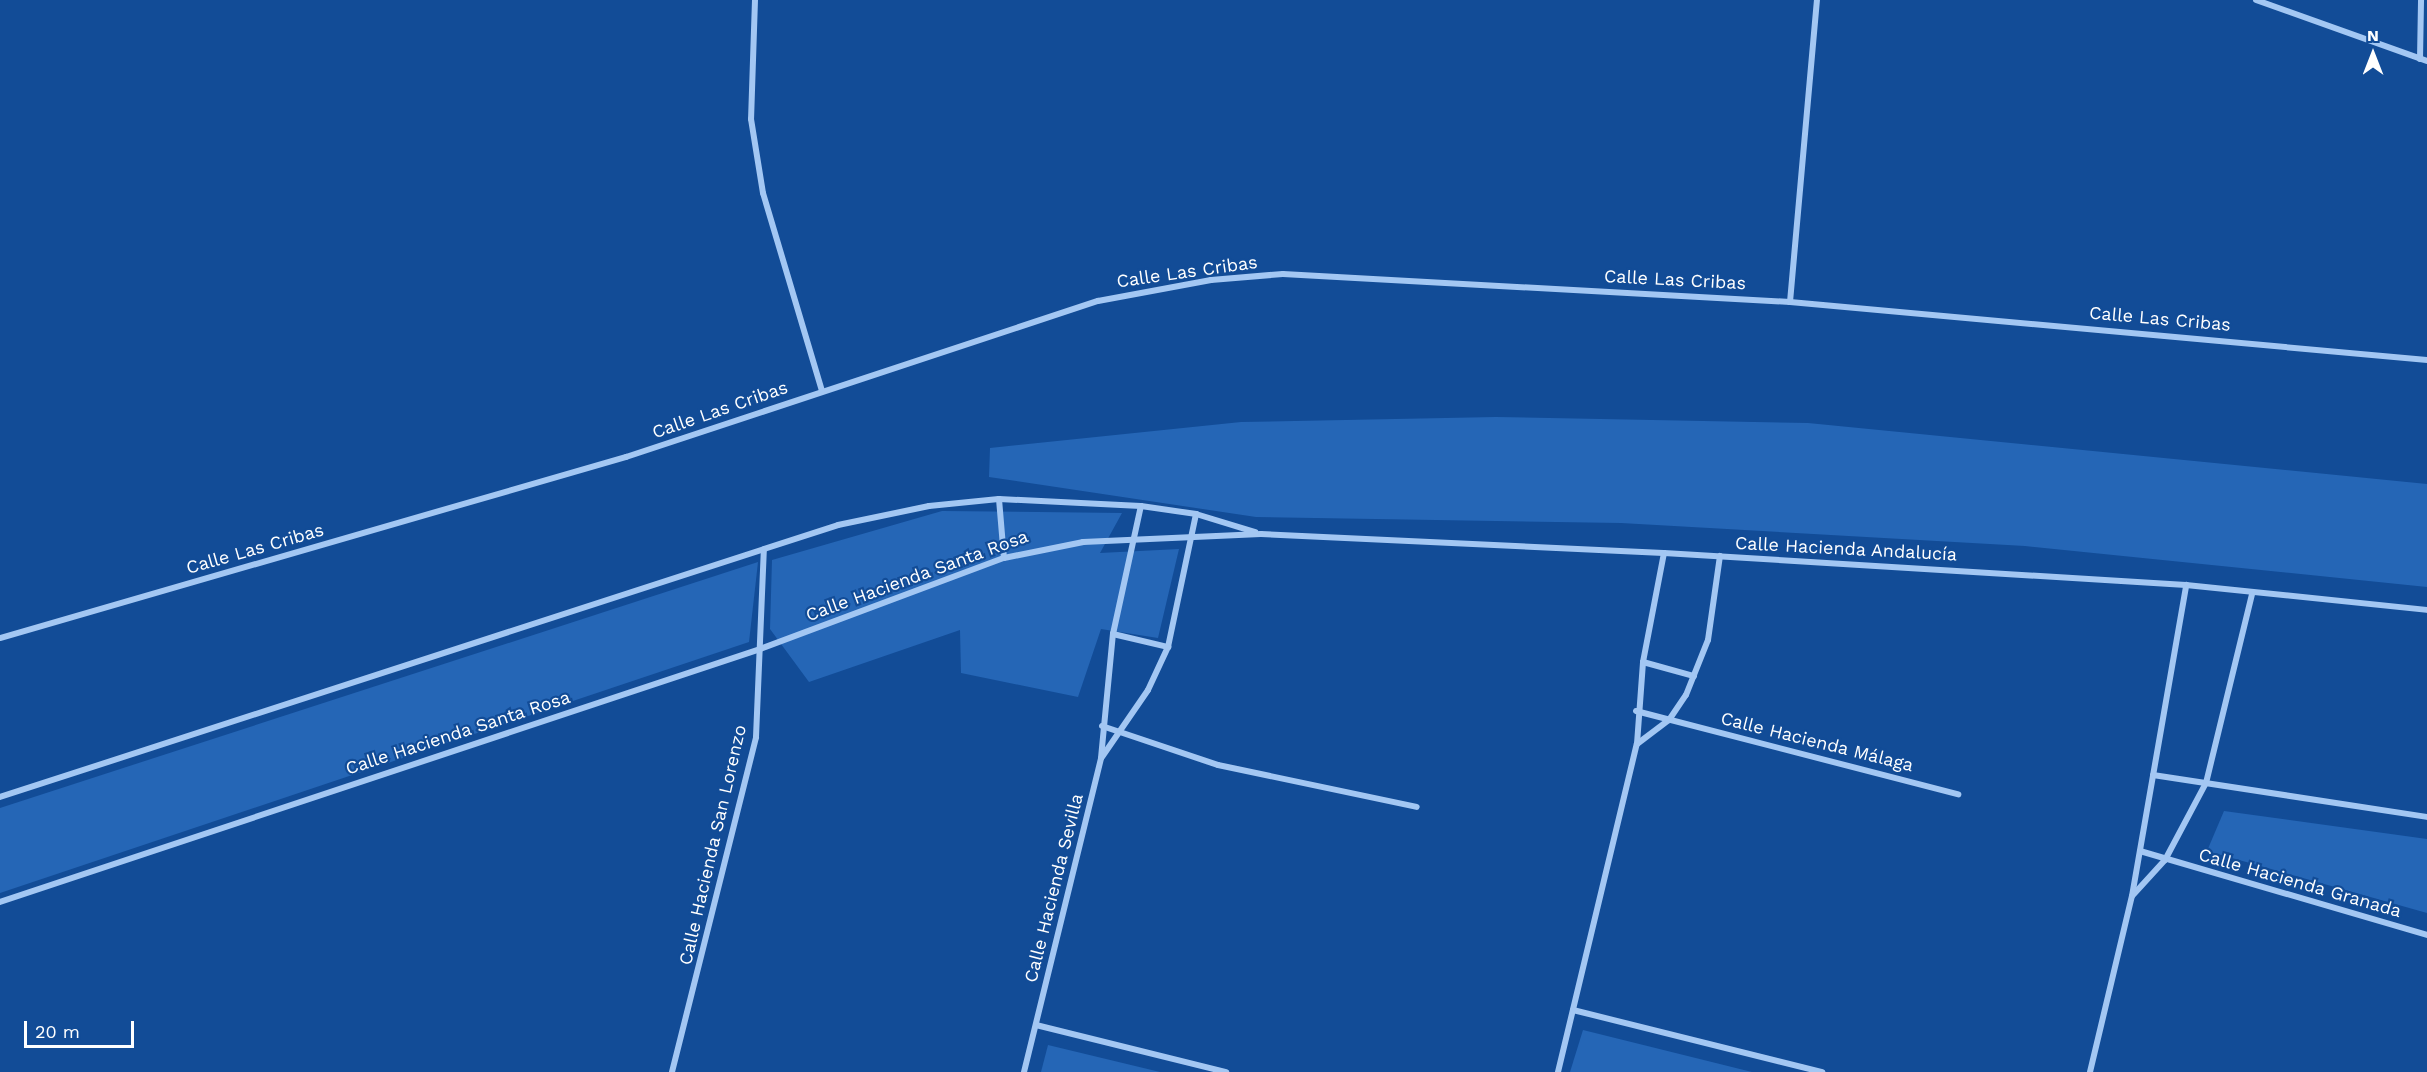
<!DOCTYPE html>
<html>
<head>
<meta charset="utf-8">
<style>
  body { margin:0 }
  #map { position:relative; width:2427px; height:1072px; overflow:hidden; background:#124c97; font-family:"Work Sans",sans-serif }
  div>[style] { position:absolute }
  .green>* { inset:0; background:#2566b6 }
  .minor>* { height:6px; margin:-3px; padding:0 3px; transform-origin:3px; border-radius:3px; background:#a3c7f3 }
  span { translate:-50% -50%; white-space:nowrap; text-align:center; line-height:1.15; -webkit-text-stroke:4.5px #124c97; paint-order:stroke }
  .street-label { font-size:18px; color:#fff }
  .north { position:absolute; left:2343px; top:24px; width:60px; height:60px; -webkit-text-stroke:4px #124c97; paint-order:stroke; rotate:0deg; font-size:16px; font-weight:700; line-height:24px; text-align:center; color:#fff }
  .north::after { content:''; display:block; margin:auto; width:21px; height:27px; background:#fff; clip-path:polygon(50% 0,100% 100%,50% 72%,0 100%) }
  .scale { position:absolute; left:24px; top:1021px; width:110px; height:27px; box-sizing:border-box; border:3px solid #fff; border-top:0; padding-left:8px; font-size:18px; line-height:21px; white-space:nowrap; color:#fff; -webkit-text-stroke:4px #124c97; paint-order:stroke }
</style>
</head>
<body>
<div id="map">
  <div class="green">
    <div style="clip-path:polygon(1496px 417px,1808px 423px,2427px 484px,2427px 587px,2025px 546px,1621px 523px,1256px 517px,989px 477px,990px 448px,1241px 422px)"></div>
    <div style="clip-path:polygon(942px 511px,1122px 513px,1100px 553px,1179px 549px,1158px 638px,1101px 629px,1078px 697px,961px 673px,960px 630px,809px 682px,770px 629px,772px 560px)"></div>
    <div style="clip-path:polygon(758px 562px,749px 642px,0 893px,0 808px)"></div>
    <div style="clip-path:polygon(2224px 811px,2427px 839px,2427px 913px,2207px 851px)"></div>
    <div style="clip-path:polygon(1583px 1030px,1752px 1072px,1570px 1072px)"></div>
    <div style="clip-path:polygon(1048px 1045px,1160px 1072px,1041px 1072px)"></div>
  </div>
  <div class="minor">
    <div style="left:755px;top:0;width:119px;rotate:91.9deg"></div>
    <div style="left:751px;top:119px;width:75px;rotate:80.8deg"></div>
    <div style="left:763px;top:193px;width:207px;rotate:73.4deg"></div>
    <div style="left:2256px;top:0;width:182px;rotate:19.6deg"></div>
    <div style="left:2420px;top:59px;width:59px;rotate:-89deg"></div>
    <div style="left:1790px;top:302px;width:303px;rotate:-84.9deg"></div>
    <div style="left:999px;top:499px;width:59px;rotate:85.2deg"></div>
    <div style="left:1113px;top:634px;width:57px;rotate:13.3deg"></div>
    <div style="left:0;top:638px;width:652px;rotate:-16.13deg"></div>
    <div style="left:626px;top:457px;width:497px;rotate:-18.3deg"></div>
    <div style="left:1098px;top:301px;width:115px;rotate:-10.5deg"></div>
    <div style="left:1211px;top:280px;width:72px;rotate:-4.8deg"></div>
    <div style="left:1283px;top:274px;width:508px;rotate:3.16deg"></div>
    <div style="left:1790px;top:302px;width:640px;rotate:5.2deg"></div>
    <div style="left:1643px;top:662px;width:53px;rotate:15.4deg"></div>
    <div style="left:1636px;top:711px;width:333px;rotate:14.5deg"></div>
    <div style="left:1102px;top:726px;width:122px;rotate:18.6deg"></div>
    <div style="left:1218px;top:765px;width:203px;rotate:11.9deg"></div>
    <div style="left:1637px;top:744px;width:40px;rotate:-37deg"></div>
    <div style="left:1669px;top:720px;width:30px;rotate:-56deg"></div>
    <div style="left:1686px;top:695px;width:59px;rotate:-68.2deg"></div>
    <div style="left:1708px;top:640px;width:85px;rotate:-81.9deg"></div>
    <div style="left:1102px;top:757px;width:81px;rotate:-55.5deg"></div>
    <div style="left:1148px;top:690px;width:47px;rotate:-65.1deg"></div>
    <div style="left:1168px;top:647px;width:136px;rotate:-78.1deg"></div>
    <div style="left:2153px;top:775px;width:277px;rotate:8.7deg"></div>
    <div style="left:0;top:797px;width:881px;rotate:-17.98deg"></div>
    <div style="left:838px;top:525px;width:93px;rotate:-11.8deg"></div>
    <div style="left:929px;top:506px;width:70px;rotate:-5.7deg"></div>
    <div style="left:999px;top:499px;width:142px;rotate:2.8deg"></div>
    <div style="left:1141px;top:506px;width:56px;rotate:8.3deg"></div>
    <div style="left:1196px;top:514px;width:62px;rotate:17deg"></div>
    <div style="left:2140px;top:851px;width:299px;rotate:16.3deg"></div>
    <div style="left:2133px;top:895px;width:47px;rotate:-47.6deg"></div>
    <div style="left:2165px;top:860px;width:87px;rotate:-62deg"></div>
    <div style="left:2206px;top:783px;width:195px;rotate:-76.3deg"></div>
    <div style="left:0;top:902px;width:801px;rotate:-18.41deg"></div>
    <div style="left:760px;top:649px;width:260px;rotate:-20.5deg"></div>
    <div style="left:1004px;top:558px;width:81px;rotate:-11.4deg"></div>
    <div style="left:1083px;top:542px;width:178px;rotate:-2.6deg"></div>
    <div style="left:1261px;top:534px;width:403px;rotate:2.7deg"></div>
    <div style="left:1664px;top:553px;width:523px;rotate:3.51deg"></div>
    <div style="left:2186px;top:585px;width:242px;rotate:5.9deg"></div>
    <div style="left:1573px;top:1010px;width:257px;rotate:14deg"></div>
    <div style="left:1036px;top:1025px;width:196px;rotate:13.9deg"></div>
    <div style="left:672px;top:1072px;width:345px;rotate:-75.9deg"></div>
    <div style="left:756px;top:737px;width:188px;rotate:-87.6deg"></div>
    <div style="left:1024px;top:1072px;width:323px;rotate:-76.2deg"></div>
    <div style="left:1101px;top:758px;width:125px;rotate:-84.5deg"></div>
    <div style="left:1113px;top:634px;width:131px;rotate:-77.7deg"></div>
    <div style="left:1558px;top:1072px;width:337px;rotate:-76.5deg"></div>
    <div style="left:1637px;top:744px;width:82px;rotate:-85.8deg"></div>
    <div style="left:1643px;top:662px;width:111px;rotate:-79.1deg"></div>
    <div style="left:2090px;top:1072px;width:181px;rotate:-76.6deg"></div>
    <div style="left:2132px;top:896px;width:316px;rotate:-80.1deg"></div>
  </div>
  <div class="street-label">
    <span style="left:1187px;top:272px;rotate:-8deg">Calle Las Cribas</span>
    <span style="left:1675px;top:280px;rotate:3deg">Calle Las Cribas</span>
    <span style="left:2160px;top:319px;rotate:5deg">Calle Las Cribas</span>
    <span style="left:720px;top:410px;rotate:-19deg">Calle Las Cribas</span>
    <span style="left:255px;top:549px;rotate:-16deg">Calle Las Cribas</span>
    <span style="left:1846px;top:549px;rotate:3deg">Calle Hacienda Andalucía</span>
    <span style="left:917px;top:576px;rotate:-20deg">Calle Hacienda Santa Rosa</span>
    <span style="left:458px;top:733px;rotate:-18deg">Calle Hacienda Santa Rosa</span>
    <span style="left:1817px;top:742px;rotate:14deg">Calle Hacienda Málaga</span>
    <span style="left:713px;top:845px;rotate:-77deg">Calle Hacienda San Lorenzo</span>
    <span style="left:2300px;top:883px;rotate:16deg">Calle Hacienda Granada</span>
    <span style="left:1054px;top:888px;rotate:-76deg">Calle Hacienda Sevilla</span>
  </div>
  <div class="north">N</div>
  <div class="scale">20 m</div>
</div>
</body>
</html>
